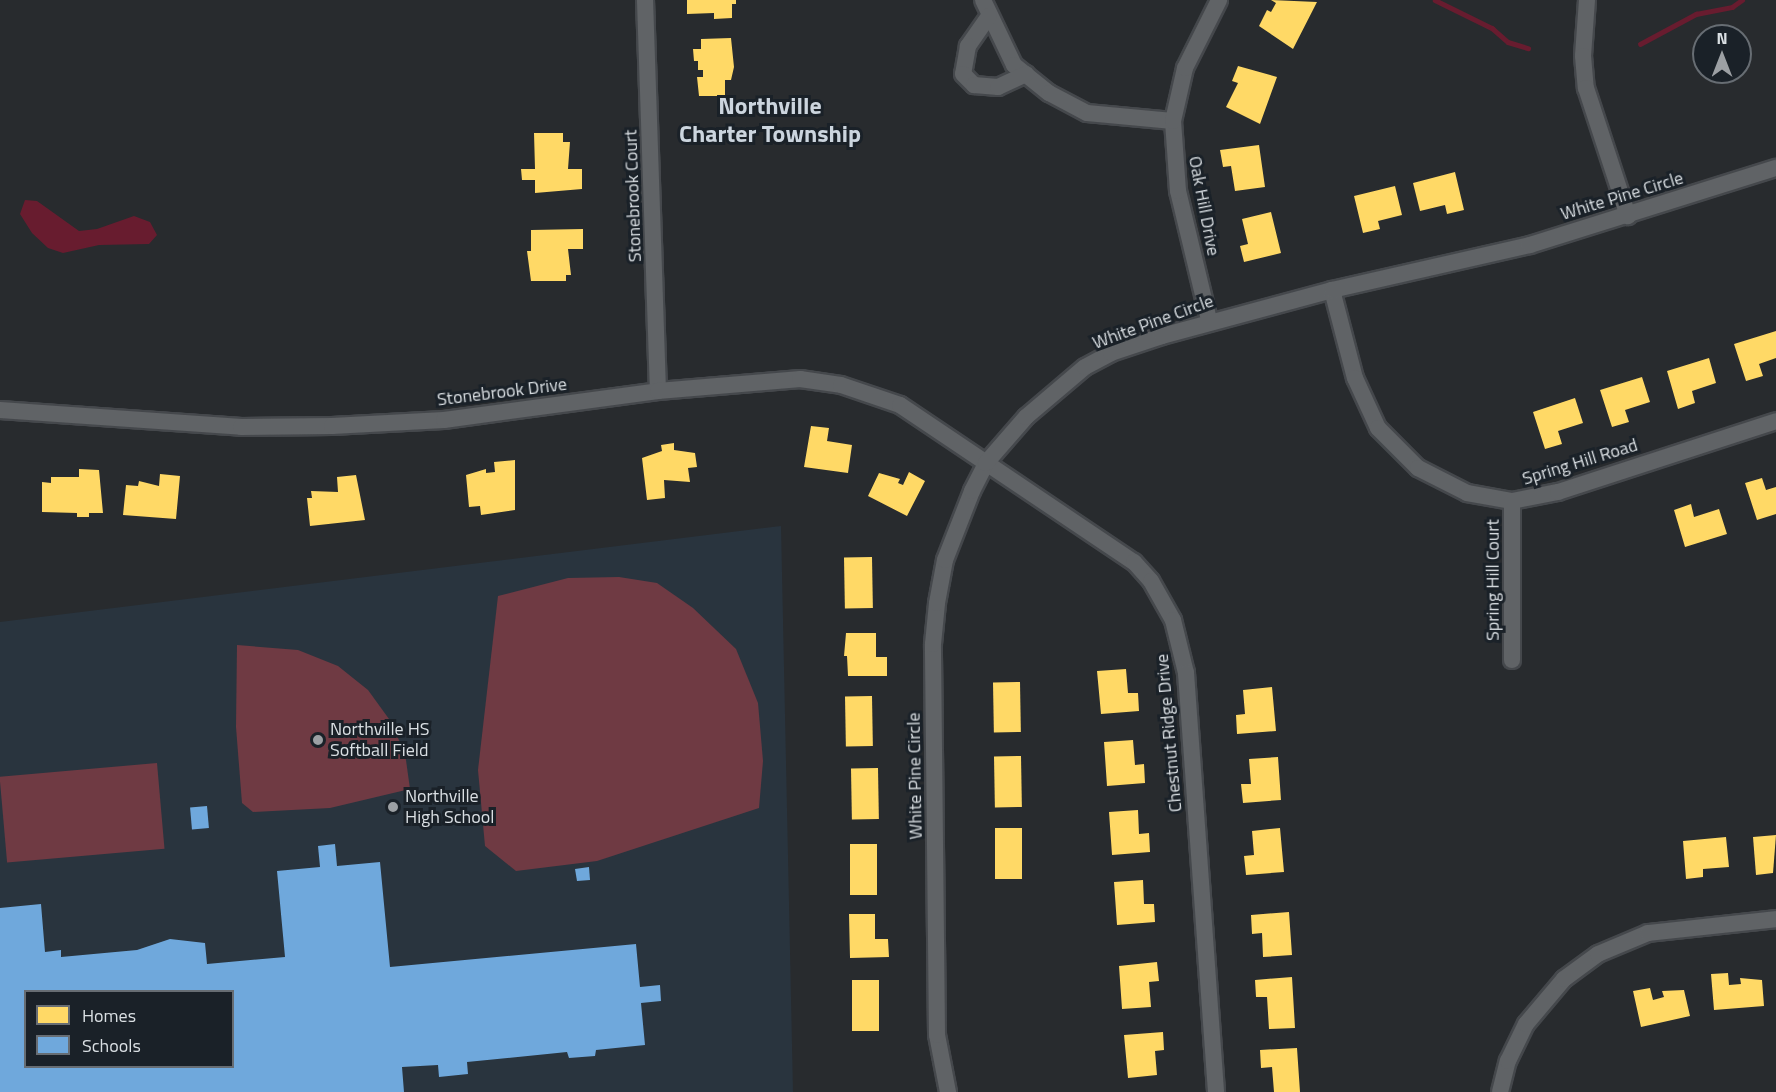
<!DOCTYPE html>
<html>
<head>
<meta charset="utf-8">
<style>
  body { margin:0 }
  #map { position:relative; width:1776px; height:1092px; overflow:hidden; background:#282b2e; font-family:"Titillium Web",sans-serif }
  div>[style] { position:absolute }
  .built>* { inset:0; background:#29343e }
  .green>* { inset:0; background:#6f3a43; transform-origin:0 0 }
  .water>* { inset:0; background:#681c2f }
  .homes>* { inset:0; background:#ffd966; transform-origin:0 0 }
  .schools>* { inset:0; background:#6fa8dc; transform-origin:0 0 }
  .stream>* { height:4.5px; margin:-2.25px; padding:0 2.25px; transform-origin:2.25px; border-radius:2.25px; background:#681c2f }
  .roads { filter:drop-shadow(2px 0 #45484c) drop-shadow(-2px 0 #45484c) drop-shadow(0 2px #45484c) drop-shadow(0 -2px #45484c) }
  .minor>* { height:16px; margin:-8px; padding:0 8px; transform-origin:8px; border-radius:8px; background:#606366 }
  .dots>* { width:16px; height:16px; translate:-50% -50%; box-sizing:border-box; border:3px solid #1a2128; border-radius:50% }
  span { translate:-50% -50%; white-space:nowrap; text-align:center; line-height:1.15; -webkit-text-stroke:6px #1a2128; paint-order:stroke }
  .street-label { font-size:18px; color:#dadfe3 }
  .poi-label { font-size:18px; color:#dadfe3 }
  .left { translate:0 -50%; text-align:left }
  .district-label { font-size:24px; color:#ccd5de; font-weight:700 }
  .legend { position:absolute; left:24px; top:990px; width:210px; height:78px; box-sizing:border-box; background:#1a2128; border:2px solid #676d73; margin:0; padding:8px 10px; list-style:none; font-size:18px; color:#dadfe3 }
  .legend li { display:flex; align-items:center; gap:12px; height:30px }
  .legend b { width:30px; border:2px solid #676d73 }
  .north { position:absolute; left:1692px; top:24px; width:60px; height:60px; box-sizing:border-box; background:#1a2128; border:2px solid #676d73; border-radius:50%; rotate:0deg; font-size:16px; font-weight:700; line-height:24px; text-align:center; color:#dadfe3 }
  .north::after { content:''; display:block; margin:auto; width:21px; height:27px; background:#9ca0a4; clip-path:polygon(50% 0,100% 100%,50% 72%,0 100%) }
</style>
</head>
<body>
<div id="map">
  <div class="built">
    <div style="clip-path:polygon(evenodd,781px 526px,793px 1092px,0 1092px,0 622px,781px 526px,26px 992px,232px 992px,232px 1066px,26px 1066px,26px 992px)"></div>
  </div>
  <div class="green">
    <div style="clip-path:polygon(619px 577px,657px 583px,693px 608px,736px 649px,758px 703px,763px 761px,759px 808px,597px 861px,516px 871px,485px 846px,478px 770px,498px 596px,568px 578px)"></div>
    <div style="clip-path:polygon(237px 645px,298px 650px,338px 666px,368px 690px,389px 719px,405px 753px,410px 789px,330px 808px,253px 812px,242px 803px,236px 727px)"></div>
    <div style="left:157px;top:763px;width:86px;height:158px;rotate:85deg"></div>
  </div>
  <div class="water">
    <div style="clip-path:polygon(25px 200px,37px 201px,79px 231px,97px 229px,134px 216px,150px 222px,157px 235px,149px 244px,99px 245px,63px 253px,48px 248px,32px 233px,20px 214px)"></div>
  </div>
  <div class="homes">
    <div style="clip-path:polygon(687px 0,736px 0,736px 4px,732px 4px,732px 18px,714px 19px,714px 13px,687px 14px)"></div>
    <div style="clip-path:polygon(1271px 0,1317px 2px,1293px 49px,1259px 26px,1267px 10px,1271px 12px,1276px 3px)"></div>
    <div style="clip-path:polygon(731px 38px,734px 67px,731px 80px,725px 80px,725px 96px,699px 96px,697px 77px,703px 77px,703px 70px,698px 70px,698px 61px,694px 61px,693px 49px,701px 49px,701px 39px)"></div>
    <div style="clip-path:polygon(1238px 66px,1277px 77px,1260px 124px,1226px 107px,1238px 83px,1232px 81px)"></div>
    <div style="clip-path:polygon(534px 133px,563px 133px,563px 142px,570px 142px,568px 169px,582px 169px,582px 189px,535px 193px,535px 180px,522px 180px,521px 169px,535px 169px)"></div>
    <div style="clip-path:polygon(1259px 145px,1265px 187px,1235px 191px,1231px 166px,1223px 167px,1220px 150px)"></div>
    <div style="clip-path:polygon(1455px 172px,1464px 210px,1447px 214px,1445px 205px,1420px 211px,1413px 183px)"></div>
    <div style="clip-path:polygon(1395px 186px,1402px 215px,1378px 221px,1380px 229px,1363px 233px,1354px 196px)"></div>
    <div style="clip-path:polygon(1271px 212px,1281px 253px,1244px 262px,1240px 246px,1248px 244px,1242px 219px)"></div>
    <div style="clip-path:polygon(583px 229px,583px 249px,568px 249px,571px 275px,566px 275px,566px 281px,531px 281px,527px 251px,531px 251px,531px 230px)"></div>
    <div style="clip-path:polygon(1776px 331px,1776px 358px,1759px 364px,1763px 376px,1746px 381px,1734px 344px)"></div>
    <div style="clip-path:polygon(1709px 358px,1716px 383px,1692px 391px,1695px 403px,1678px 409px,1667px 371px)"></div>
    <div style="clip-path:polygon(1642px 377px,1650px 402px,1625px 410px,1629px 422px,1612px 427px,1600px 390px)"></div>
    <div style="clip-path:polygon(1575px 398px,1583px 423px,1558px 431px,1562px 444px,1545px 449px,1533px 412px)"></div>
    <div style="clip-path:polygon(811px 426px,829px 428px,827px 441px,852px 445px,848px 473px,804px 467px)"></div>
    <div style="clip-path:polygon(674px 443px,674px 450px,695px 453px,697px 467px,688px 468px,690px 482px,664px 480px,665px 498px,647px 500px,642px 458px,662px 451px,661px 445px)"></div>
    <div style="clip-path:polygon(515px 460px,515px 510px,481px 515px,480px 506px,469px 507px,466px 475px,486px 469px,486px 473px,495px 472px,494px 462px)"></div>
    <div style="clip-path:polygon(79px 469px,99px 470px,103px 513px,89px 513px,89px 517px,77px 517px,77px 513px,42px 512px,42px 482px,51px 483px,51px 477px,79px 477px)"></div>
    <div style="clip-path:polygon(909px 472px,925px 481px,907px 516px,868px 496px,879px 473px,900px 479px,898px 483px,903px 485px)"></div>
    <div style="clip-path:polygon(160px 474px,180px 476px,176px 519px,123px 515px,126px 485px,138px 486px,139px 481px,159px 486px)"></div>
    <div style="clip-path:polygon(356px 475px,365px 520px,310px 526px,307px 498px,312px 498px,311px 491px,338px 492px,337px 477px)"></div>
    <div style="clip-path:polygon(1762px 478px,1766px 490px,1776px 487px,1776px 514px,1757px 520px,1745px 483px)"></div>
    <div style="clip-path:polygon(1691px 504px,1694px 517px,1719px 509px,1727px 534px,1685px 547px,1674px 510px)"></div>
    <div style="left:872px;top:557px;width:51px;height:28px;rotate:89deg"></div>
    <div style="clip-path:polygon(846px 633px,876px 633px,876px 657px,887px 657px,887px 676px,848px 676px,847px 656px,844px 656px)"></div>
    <div style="clip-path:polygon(1126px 669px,1128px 693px,1138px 693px,1139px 711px,1101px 714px,1097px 671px)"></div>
    <div style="left:1020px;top:682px;width:50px;height:27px;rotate:89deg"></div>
    <div style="clip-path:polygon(1272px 687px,1276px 731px,1237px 734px,1236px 715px,1245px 714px,1243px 690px)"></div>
    <div style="left:872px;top:696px;width:50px;height:27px;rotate:89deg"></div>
    <div style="clip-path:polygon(1133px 740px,1135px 765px,1144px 764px,1145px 783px,1107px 786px,1104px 742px)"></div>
    <div style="left:1021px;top:756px;width:51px;height:27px;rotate:89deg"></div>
    <div style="clip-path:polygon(1278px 757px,1281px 800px,1243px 803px,1241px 784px,1251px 784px,1249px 759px)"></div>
    <div style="left:878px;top:768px;width:51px;height:27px;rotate:89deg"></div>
    <div style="clip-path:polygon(1138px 810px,1139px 834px,1149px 833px,1150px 852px,1112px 855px,1109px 812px)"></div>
    <div style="left:995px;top:828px;width:27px;height:51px"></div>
    <div style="clip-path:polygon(1280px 828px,1284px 872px,1246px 875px,1244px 856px,1254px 855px,1252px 831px)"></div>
    <div style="clip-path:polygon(1776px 835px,1773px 873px,1756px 875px,1753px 837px)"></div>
    <div style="clip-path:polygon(1726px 837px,1729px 867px,1703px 869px,1703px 877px,1686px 879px,1683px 841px)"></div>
    <div style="left:850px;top:844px;width:27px;height:51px"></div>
    <div style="clip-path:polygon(1143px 880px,1144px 904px,1154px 904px,1155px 922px,1117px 925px,1114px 882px)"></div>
    <div style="clip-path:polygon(1289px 912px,1292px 955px,1263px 957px,1262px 933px,1252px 934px,1251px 915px)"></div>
    <div style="clip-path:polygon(849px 914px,875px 914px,875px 939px,888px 939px,889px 957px,850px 958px)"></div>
    <div style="clip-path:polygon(1157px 962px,1159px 981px,1149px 982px,1151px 1007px,1122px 1009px,1119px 966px)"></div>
    <div style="clip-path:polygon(1728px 973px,1729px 985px,1741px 984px,1740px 978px,1762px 980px,1764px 1006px,1714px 1010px,1711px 974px)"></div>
    <div style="clip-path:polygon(1292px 977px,1295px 1028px,1269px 1029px,1267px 997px,1256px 997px,1255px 980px)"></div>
    <div style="left:852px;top:980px;width:27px;height:51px"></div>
    <div style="clip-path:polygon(1650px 988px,1653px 1000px,1664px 997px,1662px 991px,1684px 990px,1690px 1016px,1641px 1027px,1633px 991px)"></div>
    <div style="clip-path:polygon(1163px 1032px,1164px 1050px,1155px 1051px,1157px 1075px,1128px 1078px,1124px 1035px)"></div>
    <div style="clip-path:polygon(1297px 1048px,1300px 1092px,1274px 1092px,1272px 1067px,1261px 1068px,1260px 1050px)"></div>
  </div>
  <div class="schools">
    <div style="left:207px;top:806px;width:22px;height:17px;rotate:85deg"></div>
    <div style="clip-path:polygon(evenodd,335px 844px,337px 866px,380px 862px,390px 967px,636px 944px,640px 987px,660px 985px,661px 1001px,641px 1003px,645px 1045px,596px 1050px,595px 1056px,569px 1058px,567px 1052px,467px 1062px,468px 1074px,439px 1077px,438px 1065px,402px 1067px,404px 1092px,0 1092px,0 908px,41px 904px,45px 952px,61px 950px,61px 957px,137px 950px,170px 939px,205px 943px,207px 964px,285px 957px,277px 871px,320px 867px,318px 846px,335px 844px,26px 992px,232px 992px,232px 1066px,26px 1066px,26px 992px)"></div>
    <div style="clip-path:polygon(589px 867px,590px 880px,577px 881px,575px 869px)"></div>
  </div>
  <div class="stream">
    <div style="left:1435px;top:0;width:64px;rotate:26.2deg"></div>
    <div style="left:1492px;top:28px;width:21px;rotate:41deg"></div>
    <div style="left:1508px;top:42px;width:21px;rotate:17deg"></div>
    <div style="left:1640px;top:44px;width:64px;rotate:-28.2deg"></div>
    <div style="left:1696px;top:14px;width:37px;rotate:-11deg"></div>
    <div style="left:1732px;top:7px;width:12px;rotate:-35deg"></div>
  </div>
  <div class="roads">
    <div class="minor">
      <div style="left:645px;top:0;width:391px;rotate:88.1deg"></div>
      <div style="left:983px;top:0;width:72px;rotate:64.5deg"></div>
      <div style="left:1014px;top:65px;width:45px;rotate:38.7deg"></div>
      <div style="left:1049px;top:93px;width:43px;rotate:27.8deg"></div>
      <div style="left:1087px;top:113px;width:86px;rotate:5.3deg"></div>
      <div style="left:1587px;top:0;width:56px;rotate:94.1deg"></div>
      <div style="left:1583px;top:56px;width:32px;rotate:85deg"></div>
      <div style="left:1586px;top:88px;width:135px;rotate:71.8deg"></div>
      <div style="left:989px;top:16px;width:37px;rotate:125deg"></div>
      <div style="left:968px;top:46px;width:28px;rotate:100deg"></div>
      <div style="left:963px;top:74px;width:16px;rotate:45deg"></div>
      <div style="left:974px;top:85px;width:24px;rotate:5deg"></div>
      <div style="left:998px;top:87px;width:31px;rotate:-25deg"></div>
      <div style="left:1332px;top:290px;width:91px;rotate:75.4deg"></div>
      <div style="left:1355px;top:378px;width:55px;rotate:65.3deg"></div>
      <div style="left:1378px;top:428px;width:57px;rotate:45deg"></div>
      <div style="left:1418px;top:468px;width:55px;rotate:27deg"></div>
      <div style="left:1467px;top:493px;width:46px;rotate:10.1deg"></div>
      <div style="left:1512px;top:501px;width:47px;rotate:-11.1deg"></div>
      <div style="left:1558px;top:492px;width:229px;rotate:-18deg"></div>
      <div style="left:1209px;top:320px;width:133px;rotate:-103.5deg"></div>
      <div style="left:1178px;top:191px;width:70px;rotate:-94.1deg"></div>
      <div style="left:1173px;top:121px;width:54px;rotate:-77.2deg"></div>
      <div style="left:1185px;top:68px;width:76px;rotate:-63.4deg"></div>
      <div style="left:0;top:410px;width:242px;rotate:4deg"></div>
      <div style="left:241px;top:427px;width:91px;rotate:-0.6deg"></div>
      <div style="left:332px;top:426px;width:112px;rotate:-3.1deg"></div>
      <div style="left:444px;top:420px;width:216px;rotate:-7.7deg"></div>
      <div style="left:658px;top:391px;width:143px;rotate:-4.8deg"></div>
      <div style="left:800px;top:379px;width:41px;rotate:8.3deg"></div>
      <div style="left:841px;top:385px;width:62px;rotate:18.7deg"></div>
      <div style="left:900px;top:405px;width:282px;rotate:33.9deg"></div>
      <div style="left:1134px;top:562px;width:25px;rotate:48deg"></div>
      <div style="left:1151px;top:581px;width:45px;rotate:60.6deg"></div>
      <div style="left:1173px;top:620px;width:55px;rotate:76.2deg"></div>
      <div style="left:1186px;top:673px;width:420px;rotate:85.9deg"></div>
      <div style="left:1512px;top:660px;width:159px;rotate:-90deg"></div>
      <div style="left:948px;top:1092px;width:58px;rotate:-100.9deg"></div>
      <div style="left:937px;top:1035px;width:391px;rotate:-90.6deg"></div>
      <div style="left:933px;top:644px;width:41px;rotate:-84.4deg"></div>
      <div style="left:937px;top:603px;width:44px;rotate:-79.5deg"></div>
      <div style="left:945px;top:560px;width:74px;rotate:-68.6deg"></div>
      <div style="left:972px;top:491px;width:31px;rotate:-63deg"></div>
      <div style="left:986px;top:463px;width:61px;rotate:-49deg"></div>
      <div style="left:1026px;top:417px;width:77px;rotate:-40.3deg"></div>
      <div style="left:1085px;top:367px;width:30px;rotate:-28deg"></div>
      <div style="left:1111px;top:353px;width:54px;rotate:-18.4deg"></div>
      <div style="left:1162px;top:336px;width:176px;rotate:-15.1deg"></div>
      <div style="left:1332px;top:290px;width:203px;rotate:-12.8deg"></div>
      <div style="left:1530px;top:245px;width:258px;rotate:-17.4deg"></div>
      <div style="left:1500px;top:1092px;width:32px;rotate:-76deg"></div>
      <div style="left:1508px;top:1061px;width:41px;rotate:-64.1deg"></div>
      <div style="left:1526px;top:1024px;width:59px;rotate:-49.8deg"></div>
      <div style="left:1564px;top:979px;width:42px;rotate:-36.3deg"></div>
      <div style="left:1598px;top:954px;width:54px;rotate:-22.8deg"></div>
      <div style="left:1648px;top:933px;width:129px;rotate:-6.2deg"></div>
    </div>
  </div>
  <div class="dots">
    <div style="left:318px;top:740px;background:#9ca0a4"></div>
    <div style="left:393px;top:807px;background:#9ca0a4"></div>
  </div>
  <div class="street-label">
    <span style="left:633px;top:196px;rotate:-92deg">Stonebrook Court</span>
    <span style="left:1622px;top:196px;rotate:-17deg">White Pine Circle</span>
    <span style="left:1204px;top:206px;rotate:79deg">Oak Hill Drive</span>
    <span style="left:1153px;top:322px;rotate:-20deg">White Pine Circle</span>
    <span style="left:502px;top:392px;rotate:-7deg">Stonebrook Drive</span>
    <span style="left:1580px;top:462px;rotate:-17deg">Spring Hill Road</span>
    <span style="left:1493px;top:580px;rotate:-90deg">Spring Hill Court</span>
    <span style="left:1169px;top:733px;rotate:-95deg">Chestnut Ridge Drive</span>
    <span style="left:915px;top:776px;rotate:-91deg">White Pine Circle</span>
  </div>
  <div class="poi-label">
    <span class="left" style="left:330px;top:740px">Northville HS<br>Softball Field</span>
    <span class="left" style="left:405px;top:807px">Northville<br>High School</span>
  </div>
  <div class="district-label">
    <span style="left:770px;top:120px">Northville<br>Charter Township</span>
  </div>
  <ul class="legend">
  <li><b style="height:16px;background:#ffd966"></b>Homes</li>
  <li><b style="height:16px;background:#6fa8dc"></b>Schools</li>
  </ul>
  <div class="north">N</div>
</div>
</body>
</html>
